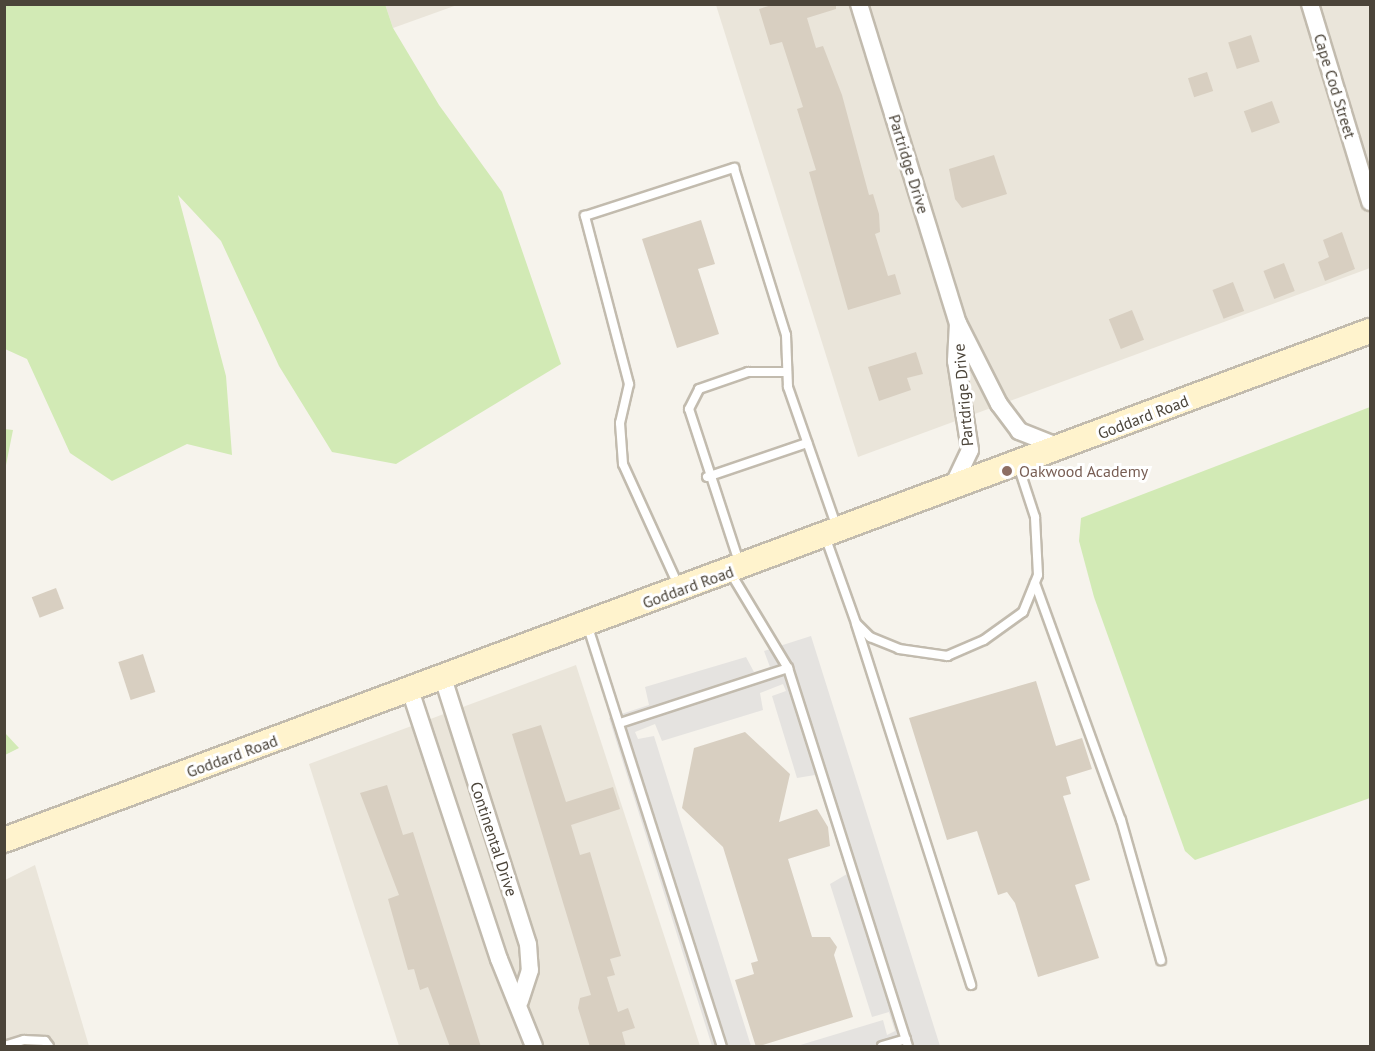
<!DOCTYPE html>
<html>
<head>
<meta charset="utf-8">
<style>
  body { margin:0 }
  #map { position:relative; width:1375px; height:1051px; overflow:hidden; background:#f6f3ec; font-family:"PT Sans",sans-serif }
  div>[style] { position:absolute }
  .residential>* { inset:0; background:#eae5da }
  .green>* { inset:0; background:#d2eab5 }
  .parking>* { inset:0; background:#e5e3e0 }
  .building>* { inset:0; background:#d8cfc1; transform-origin:0 0 }
  .roads { filter:drop-shadow(2px 0 #c2bbae) drop-shadow(-2px 0 #c2bbae) drop-shadow(0 2px #c2bbae) drop-shadow(0 -2px #c2bbae) }
  .service>* { height:8px; margin:-4px; padding:0 4px; transform-origin:4px; border-radius:4px; background:#fff }
  .minor>* { height:16px; margin:-8px; padding:0 8px; transform-origin:8px; border-radius:8px; background:#fff }
  .secondary>* { height:24px; margin:-12px; padding:0 12px; transform-origin:12px; border-radius:12px; background:#fff3cd }
  .dots>* { width:16px; height:16px; translate:-50% -50%; box-sizing:border-box; border:3px solid #fff; border-radius:50% }
  span { translate:-50% -50%; white-space:nowrap; text-align:center; line-height:1.15; -webkit-text-stroke:6px #fff; paint-order:stroke }
  .street-label { font-size:16px; color:#4b4439 }
  .education-label { font-size:16px; color:#785e54 }
  .left { translate:0 -50%; text-align:left }
  .frame { position:absolute; inset:0; border:6px solid #4b4439; pointer-events:none }
</style>
</head>
<body>
<div id="map">
  <div class="residential">
    <div style="clip-path:polygon(385px 4px,457px 5px,393px 28px)"></div>
    <div style="clip-path:polygon(716px 5px,1370px 5px,1370px 268px,858px 457px)"></div>
    <div style="clip-path:polygon(576px 665px,700px 1046px,399px 1046px,309px 764px)"></div>
    <div style="clip-path:polygon(35px 865px,89px 1046px,5px 1046px,5px 880px)"></div>
  </div>
  <div class="green">
    <div style="clip-path:polygon(385px 4px,393px 28px,439px 105px,502px 192px,561px 364px,396px 464px,332px 452px,279px 366px,221px 241px,178px 195px,226px 376px,232px 455px,187px 444px,112px 481px,70px 453px,27px 359px,5px 349px,5px 5px)"></div>
    <div style="clip-path:polygon(1370px 407px,1370px 798px,1195px 860px,1185px 851px,1094px 597px,1079px 541px,1081px 518px)"></div>
    <div style="clip-path:polygon(4px 429px,13px 430px,5px 470px,4px 470px)"></div>
    <div style="clip-path:polygon(5px 733px,19px 748px,5px 755px)"></div>
  </div>
  <div class="parking">
    <div style="clip-path:polygon(811px 636px,940px 1046px,797px 1046px,883px 1020px,887px 1035px,895px 1031px,889px 1012px,872px 1017px,830px 884px,847px 874px,815px 775px,797px 778px,772px 696px,786px 691px,783px 684px,760px 693px,763px 710px,662px 741px,655px 724px,635px 732px,638px 739px,654px 736px,751px 1046px,712px 1046px,609px 718px,649px 705px,645px 687px,746px 657px,754px 672px,770px 667px,764px 651px)"></div>
  </div>
  <div class="building">
    <div style="clip-path:polygon(775px 4px,836px 4px,836px 9px,807px 18px,816px 48px,823px 46px,842px 95px,869px 195px,873px 194px,879px 214px,880px 232px,875px 234px,888px 276px,895px 274px,901px 294px,848px 310px,809px 172px,816px 170px,797px 109px,803px 107px,782px 42px,770px 45px,759px 9px)"></div>
    <div style="left:1251px;top:35px;width:28px;height:24px;rotate:72deg"></div>
    <div style="left:1207px;top:72px;width:20px;height:20px;rotate:72deg"></div>
    <div style="left:1272px;top:101px;width:23px;height:30px;rotate:70deg"></div>
    <div style="clip-path:polygon(994px 155px,1007px 194px,962px 208px,955px 199px,949px 169px)"></div>
    <div style="clip-path:polygon(701px 220px,715px 264px,698px 269px,719px 334px,677px 348px,642px 239px)"></div>
    <div style="clip-path:polygon(1342px 232px,1355px 269px,1325px 281px,1318px 262px,1329px 257px,1323px 240px)"></div>
    <div style="left:1284px;top:263px;width:30px;height:22px;rotate:69deg"></div>
    <div style="left:1233px;top:282px;width:31px;height:22px;rotate:69deg"></div>
    <div style="left:1132px;top:310px;width:32px;height:25px;rotate:68deg"></div>
    <div style="clip-path:polygon(916px 352px,923px 374px,907px 378px,911px 390px,879px 401px,868px 367px)"></div>
    <div style="left:56px;top:588px;width:22px;height:26px;rotate:69deg"></div>
    <div style="left:143px;top:654px;width:40px;height:26px;rotate:72deg"></div>
    <div style="clip-path:polygon(1036px 681px,1056px 746px,1082px 738px,1092px 769px,1066px 777px,1071px 794px,1063px 796px,1090px 880px,1075px 885px,1099px 958px,1038px 977px,1015px 903px,1007px 892px,998px 895px,977px 831px,947px 840px,909px 718px)"></div>
    <div style="clip-path:polygon(541px 725px,566px 802px,613px 787px,620px 809px,571px 825px,580px 855px,590px 852px,621px 956px,610px 959px,615px 975px,607px 977px,618px 1012px,628px 1008px,635px 1028px,622px 1032px,626px 1047px,590px 1047px,578px 1008px,580px 998px,591px 995px,512px 734px)"></div>
    <div style="clip-path:polygon(745px 732px,790px 774px,779px 822px,817px 809px,828px 827px,830px 846px,788px 859px,812px 937px,830px 937px,837px 947px,834px 955px,853px 1017px,756px 1047px,735px 980px,754px 974px,751px 963px,758px 961px,723px 847px,682px 808px,694px 748px)"></div>
    <div style="clip-path:polygon(387px 785px,403px 835px,413px 832px,481px 1047px,450px 1047px,428px 987px,420px 990px,414px 969px,408px 970px,388px 899px,399px 895px,360px 793px)"></div>
  </div>
  <div class="roads">
    <div class="service">
      <div style="left:707px;top:477px;width:106px;rotate:-18.8deg"></div>
      <div style="left:825px;top:536px;width:92px;rotate:70.4deg"></div>
      <div style="left:856px;top:623px;width:20px;rotate:45deg"></div>
      <div style="left:870px;top:637px;width:31px;rotate:22deg"></div>
      <div style="left:899px;top:649px;width:49px;rotate:8.3deg"></div>
      <div style="left:947px;top:656px;width:40px;rotate:-23.4deg"></div>
      <div style="left:984px;top:640px;width:48px;rotate:-35.7deg"></div>
      <div style="left:1023px;top:612px;width:40px;rotate:-68deg"></div>
      <div style="left:1038px;top:575px;width:58px;rotate:-93deg"></div>
      <div style="left:1035px;top:517px;width:55px;rotate:-108.1deg"></div>
      <div style="left:740px;top:565px;width:164px;rotate:-108.1deg"></div>
      <div style="left:689px;top:409px;width:22px;rotate:-63deg"></div>
      <div style="left:699px;top:389px;width:52px;rotate:-19.1deg"></div>
      <div style="left:748px;top:372px;width:37px"></div>
      <div style="left:730px;top:572px;width:112px;rotate:58.9deg"></div>
      <div style="left:788px;top:668px;width:397px;rotate:72.4deg"></div>
      <div style="left:1035px;top:583px;width:252px;rotate:70.1deg"></div>
      <div style="left:1121px;top:820px;width:146px;rotate:74.1deg"></div>
      <div style="left:679px;top:587px;width:135px;rotate:-114.5deg"></div>
      <div style="left:623px;top:464px;width:41px;rotate:-94.2deg"></div>
      <div style="left:620px;top:423px;width:40px;rotate:-77deg"></div>
      <div style="left:629px;top:384px;width:174px;rotate:-104.7deg"></div>
      <div style="left:585px;top:216px;width:157px;rotate:-17.9deg"></div>
      <div style="left:734px;top:168px;width:175px;rotate:72.7deg"></div>
      <div style="left:786px;top:335px;width:52px;rotate:87.8deg"></div>
      <div style="left:788px;top:387px;width:149px;rotate:70.8deg"></div>
      <div style="left:587px;top:624px;width:443px;rotate:72.3deg"></div>
      <div style="left:856px;top:624px;width:379px;rotate:72.3deg"></div>
      <div style="left:620px;top:723px;width:177px;rotate:-18.1deg"></div>
      <div style="left:4px;top:1046px;width:21px;rotate:-17deg"></div>
      <div style="left:24px;top:1040px;width:21px;rotate:3deg"></div>
      <div style="left:45px;top:1041px;width:6px;rotate:51deg"></div>
      <div style="left:882px;top:1046px;width:25px;rotate:-16deg"></div>
    </div>
    <div class="minor">
      <div style="left:859px;top:4px;width:334px;rotate:72.8deg"></div>
      <div style="left:958px;top:323px;width:91px;rotate:63.2deg"></div>
      <div style="left:999px;top:404px;width:34px;rotate:53deg"></div>
      <div style="left:1019px;top:431px;width:46px;rotate:21.6deg"></div>
      <div style="left:1310px;top:4px;width:207px;rotate:73.1deg"></div>
      <div style="left:951px;top:490px;width:44px;rotate:-64.6deg"></div>
      <div style="left:970px;top:450px;width:90px;rotate:-98.9deg"></div>
      <div style="left:956px;top:361px;width:38px;rotate:-87deg"></div>
      <div style="left:443px;top:678px;width:279px;rotate:72.3deg"></div>
      <div style="left:528px;top:944px;width:26px;rotate:86deg"></div>
      <div style="left:530px;top:970px;width:33px;rotate:108deg"></div>
      <div style="left:410px;top:690px;width:283px;rotate:71.7deg"></div>
      <div style="left:499px;top:959px;width:94px;rotate:68.1deg"></div>
    </div>
    <div class="secondary">
      <div style="left:4px;top:840px;width:1458px;rotate:-20.44deg"></div>
    </div>
  </div>
  <div class="dots">
    <div style="left:1007px;top:471px;background:#8d6e63"></div>
  </div>
  <div class="street-label">
    <span style="left:1335px;top:86px;rotate:73deg">Cape Cod Street</span>
    <span style="left:909px;top:164px;rotate:73deg">Partridge Drive</span>
    <span style="left:963px;top:395px;rotate:-95deg">Partdrige Drive</span>
    <span style="left:1143px;top:417px;rotate:-21deg">Goddard Road</span>
    <span style="left:688px;top:587px;rotate:-20deg">Goddard Road</span>
    <span style="left:232px;top:756px;rotate:-20deg">Goddard Road</span>
    <span style="left:494px;top:839px;rotate:72deg">Continental Drive</span>
  </div>
  <div class="education-label">
    <span class="left" style="left:1019px;top:471px">Oakwood Academy</span>
  </div>
  <div class="frame"></div>
</div>
</body>
</html>
